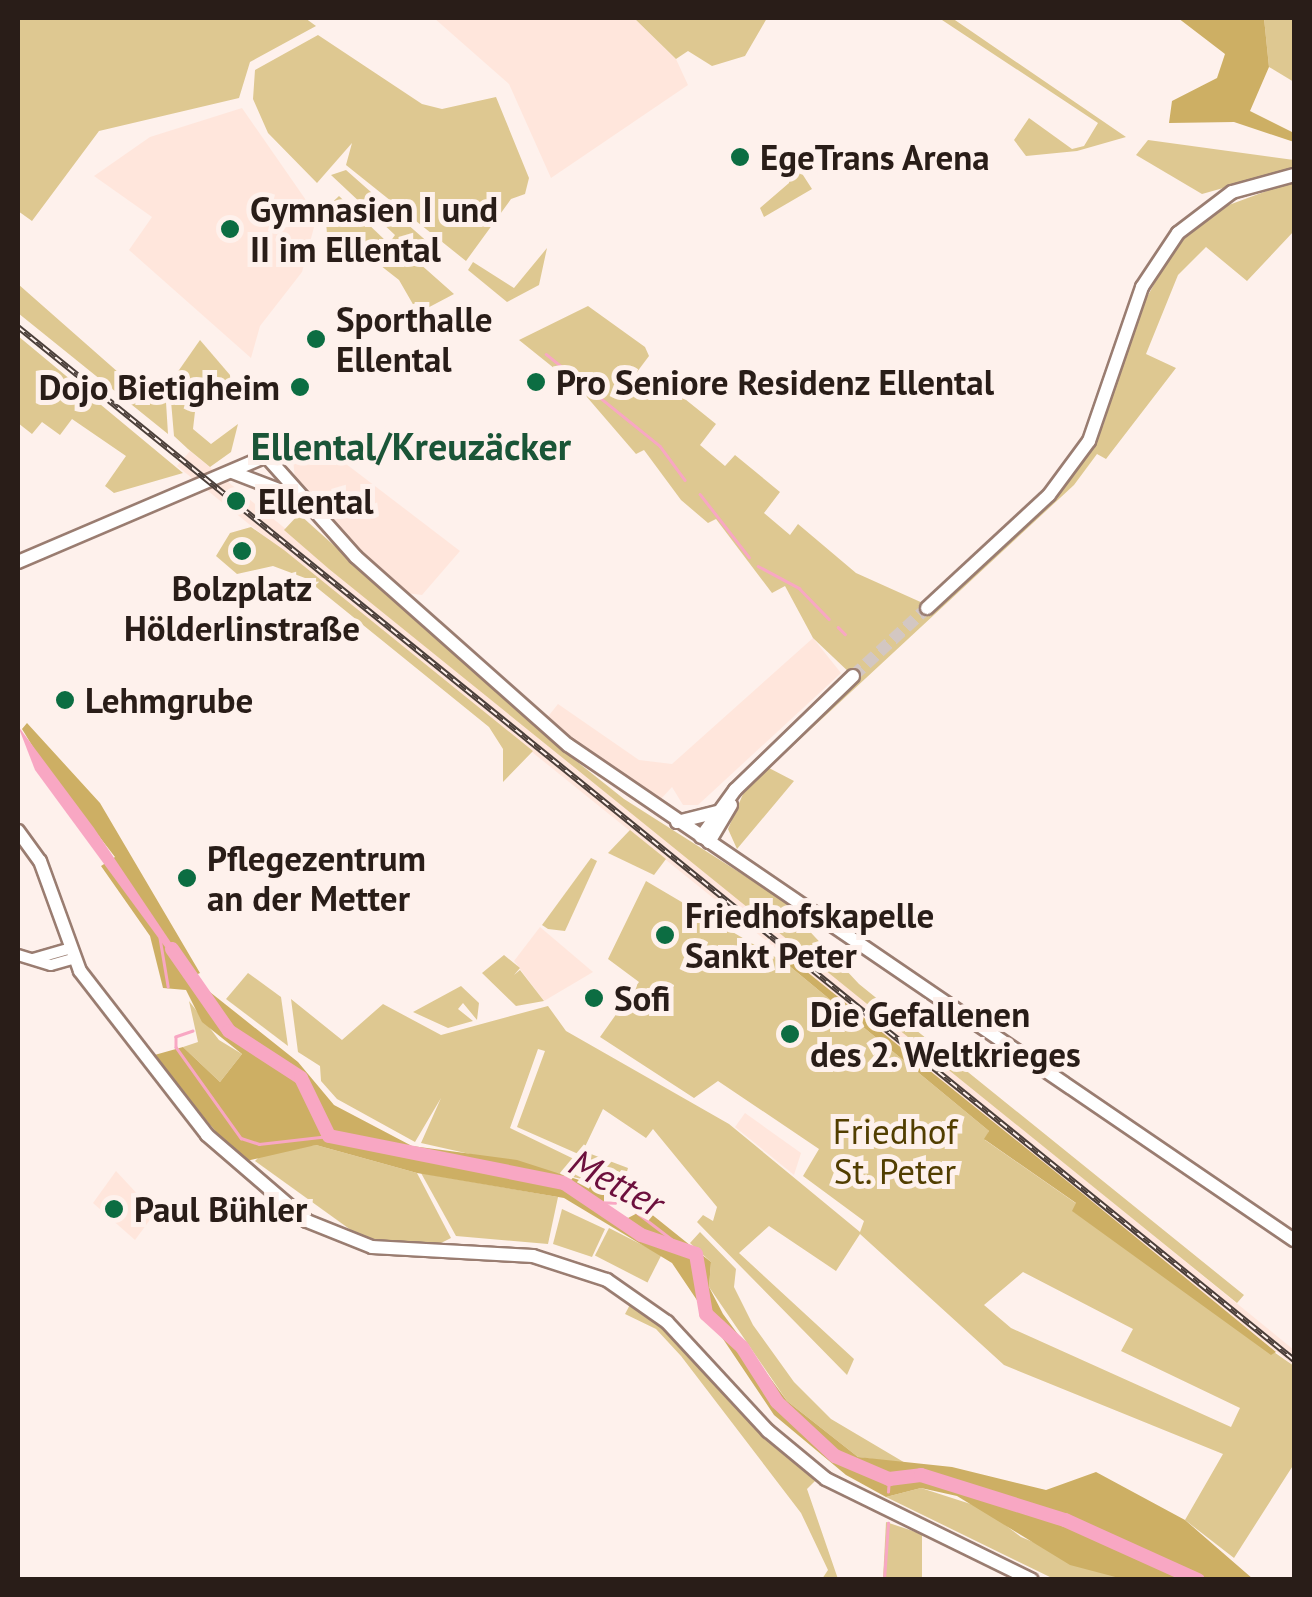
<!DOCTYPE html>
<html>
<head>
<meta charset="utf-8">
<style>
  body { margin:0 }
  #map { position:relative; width:1312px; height:1597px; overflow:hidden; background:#fef1ec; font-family:"PT Sans",sans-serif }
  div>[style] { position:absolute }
  .built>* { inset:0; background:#ffe6dc }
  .green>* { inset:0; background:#dec891; transform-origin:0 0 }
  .forest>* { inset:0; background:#cdaf64 }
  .water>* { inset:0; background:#f8a7c3 }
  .stream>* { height:2.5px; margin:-1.25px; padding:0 1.25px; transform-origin:1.25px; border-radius:1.25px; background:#f8a7c3 }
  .river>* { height:14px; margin:-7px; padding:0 7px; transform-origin:7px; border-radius:7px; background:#f8a7c3 }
  .secondary-tunnel>* { height:12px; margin-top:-6px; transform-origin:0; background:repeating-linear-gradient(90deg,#d3c7c2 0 12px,transparent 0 18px) }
  .roads { filter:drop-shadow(2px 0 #9a7d71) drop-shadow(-2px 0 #9a7d71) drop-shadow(0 2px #9a7d71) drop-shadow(0 -2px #9a7d71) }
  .tertiary>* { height:10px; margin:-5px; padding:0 5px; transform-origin:5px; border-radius:5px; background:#fff }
  .secondary>* { height:12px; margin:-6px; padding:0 6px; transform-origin:6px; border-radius:6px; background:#fff }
  .rail>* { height:6px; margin-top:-3px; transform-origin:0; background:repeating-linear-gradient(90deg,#fef1ec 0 8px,#4b3f3a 0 16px); box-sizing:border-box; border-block:2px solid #4b3f3a }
  .dots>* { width:28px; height:28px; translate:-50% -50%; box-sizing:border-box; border:5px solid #fef1ec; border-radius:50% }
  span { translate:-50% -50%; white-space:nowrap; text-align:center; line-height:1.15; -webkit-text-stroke:10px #fef1ec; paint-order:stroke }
  .poi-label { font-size:35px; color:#291d18; font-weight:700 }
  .left { translate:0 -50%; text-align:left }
  .right { translate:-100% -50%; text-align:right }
  .park-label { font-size:35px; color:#523e00 }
  .neighbourhood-label { font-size:38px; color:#1a5537; font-weight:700 }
  .water-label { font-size:38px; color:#6d103d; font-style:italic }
  .frame { position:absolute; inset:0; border:20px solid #291d18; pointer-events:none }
</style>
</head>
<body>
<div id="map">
  <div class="built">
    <div style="clip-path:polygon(434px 18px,634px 18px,676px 59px,688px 85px,551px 178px,509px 84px)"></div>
    <div style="clip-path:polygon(242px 108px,317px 216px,302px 272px,260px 326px,251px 358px,129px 250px,152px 217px,94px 176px,150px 137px)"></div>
    <div style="clip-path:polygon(320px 444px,460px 551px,422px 595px,406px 593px,357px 549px,295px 480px,293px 458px)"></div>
    <div style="clip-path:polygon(190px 451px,1294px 1350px,1294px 1366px,177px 466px)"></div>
    <div style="clip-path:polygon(813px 638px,841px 673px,698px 805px,683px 805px,672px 787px,659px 801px,546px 719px,558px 704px,639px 760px,672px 764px)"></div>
    <div style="clip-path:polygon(540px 927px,593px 972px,544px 1001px,514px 961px)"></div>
    <div style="clip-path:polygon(745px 1113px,801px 1153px,794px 1175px,735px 1127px)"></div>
    <div style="clip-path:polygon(116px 1171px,155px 1213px,135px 1240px,93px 1203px)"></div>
  </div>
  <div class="green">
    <div style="clip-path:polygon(18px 18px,305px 18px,316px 26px,250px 62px,239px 98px,99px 131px,32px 221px,18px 211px)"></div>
    <div style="clip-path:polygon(634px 18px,767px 18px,745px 56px,712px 66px,688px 51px,676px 59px)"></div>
    <div style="clip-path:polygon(939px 18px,952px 18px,1126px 137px,1077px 151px,1026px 156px,1014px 140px,1029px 118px,1072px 149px,1084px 146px,1098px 123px)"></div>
    <div style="clip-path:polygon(1264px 18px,1294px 18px,1294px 82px,1269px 67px)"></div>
    <div style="clip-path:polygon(318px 35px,422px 104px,442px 109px,496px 97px,529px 178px,525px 194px,511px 199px,466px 261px,346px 165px,352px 143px,317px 183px,268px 133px,253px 99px,255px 70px)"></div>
    <div style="clip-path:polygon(1148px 140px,1294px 160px,1294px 168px,1202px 194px,1136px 155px)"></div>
    <div style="clip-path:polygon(792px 158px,812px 189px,764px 217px,760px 208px,789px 183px)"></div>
    <div style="clip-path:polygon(346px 170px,431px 245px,419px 263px,454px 294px,418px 313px,399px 280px,376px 262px,395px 235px,331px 175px)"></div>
    <div style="clip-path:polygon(1294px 181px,1294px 231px,1247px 281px,1206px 247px,1178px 275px,1146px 354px,1176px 368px,1106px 459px,1097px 454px,1074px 485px,769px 768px,794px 781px,737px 849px,728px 829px,743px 794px,853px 676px,813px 638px,785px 586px,772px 593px,716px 519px,708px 523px,681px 500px,644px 450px,636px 454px,580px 389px,519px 340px,588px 306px,645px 347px,649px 356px,634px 376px,660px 399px,670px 387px,716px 424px,700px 445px,725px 466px,735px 455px,780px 492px,764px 513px,790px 535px,798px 524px,856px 573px,925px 604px,1073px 472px,1103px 426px,1140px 310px,1176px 244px,1218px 209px)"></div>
    <div style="clip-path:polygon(339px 196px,388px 243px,371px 266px,327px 234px,325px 209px)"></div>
    <div style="clip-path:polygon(547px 248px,539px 285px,507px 302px,468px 270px,473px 262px,514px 288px)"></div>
    <div style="clip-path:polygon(18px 284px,144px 395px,151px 388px,166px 402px,168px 434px,18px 313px)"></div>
    <div style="clip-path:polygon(18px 336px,183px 473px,114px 493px,105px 486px,126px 456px,72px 419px,60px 435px,42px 422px,32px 434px,18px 423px)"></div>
    <div style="clip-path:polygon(200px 340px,230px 375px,231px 390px,170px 383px)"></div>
    <div style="clip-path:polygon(171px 401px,196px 403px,193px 429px,211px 444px,238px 424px,231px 452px,210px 467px,188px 449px,174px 436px)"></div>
    <div style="clip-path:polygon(299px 514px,551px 741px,624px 799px,805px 914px,800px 921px,859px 984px,1244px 1295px,1237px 1303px,329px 569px,284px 530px)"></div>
    <div style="clip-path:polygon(251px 527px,284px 550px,533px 751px,503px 782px,503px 749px,489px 727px,305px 578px,273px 566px,237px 574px,216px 556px,230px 533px)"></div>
    <div style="clip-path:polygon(630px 830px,666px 859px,654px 875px,608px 853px)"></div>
    <div style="clip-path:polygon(591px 858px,597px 861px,565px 931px,548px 929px,542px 925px)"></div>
    <div style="clip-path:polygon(evenodd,646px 881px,787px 964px,989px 1131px,985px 1140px,1077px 1204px,1073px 1211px,1294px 1366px,1294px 1464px,1234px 1558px,1185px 1520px,1223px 1454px,1004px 1365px,860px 1234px,836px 1271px,769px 1226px,739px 1253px,854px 1359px,847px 1375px,697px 1222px,703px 1215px,713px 1221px,717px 1207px,653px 1129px,646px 1138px,603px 1109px,583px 1151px,628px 1168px,626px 1175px,517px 1127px,545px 1051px,538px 1049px,510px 1128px,576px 1160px,585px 1167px,582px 1179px,421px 1143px,441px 1098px,415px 1142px,337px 1099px,321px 1081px,320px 1066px,298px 1052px,291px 999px,342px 1040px,383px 1004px,441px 1035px,548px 1006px,566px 1031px,729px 1124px,860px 1232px,864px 1221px,803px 1176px,819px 1149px,718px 1081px,694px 1098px,600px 1037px,639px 982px,608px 959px,646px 881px,1023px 1272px,1133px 1329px,1121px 1351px,1240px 1408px,1231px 1427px,1011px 1328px,984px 1305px,1023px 1272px)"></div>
    <div style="clip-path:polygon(504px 955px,520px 968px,514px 975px,520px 970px,544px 1001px,516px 1006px,482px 973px)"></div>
    <div style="clip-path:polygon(248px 973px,281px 997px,288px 1046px,226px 999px)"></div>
    <div style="clip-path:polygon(461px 986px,479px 1003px,477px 1020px,463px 1003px,458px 1009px,473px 1021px,448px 1028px,413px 1012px)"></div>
    <div style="clip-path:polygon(189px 1001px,219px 1040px,242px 1054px,220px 1082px,183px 1047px,198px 1042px)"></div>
    <div style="clip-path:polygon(316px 1145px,417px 1173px,451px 1238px,437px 1245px,362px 1238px,255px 1161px,265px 1151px)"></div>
    <div style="clip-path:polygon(421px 1173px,558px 1197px,548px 1244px,456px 1236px)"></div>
    <div style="clip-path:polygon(562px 1209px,605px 1229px,592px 1257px,553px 1244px)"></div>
    <div style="left:609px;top:1228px;width:59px;height:31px;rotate:27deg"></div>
    <div style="clip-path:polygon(700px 1232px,736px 1269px,734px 1287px,753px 1325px,794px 1382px,831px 1419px,907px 1464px,858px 1457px,787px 1401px,709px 1287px,711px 1262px,690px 1243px)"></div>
    <div style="clip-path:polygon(633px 1299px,815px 1481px,807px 1489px,838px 1579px,822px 1579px,828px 1570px,801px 1513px,681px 1356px,656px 1329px,625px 1314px)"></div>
    <div style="clip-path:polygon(921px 1488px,983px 1508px,1021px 1537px,1123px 1579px,1054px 1579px,886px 1497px)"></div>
    <div style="clip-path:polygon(886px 1522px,922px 1534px,922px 1579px,883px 1579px)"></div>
  </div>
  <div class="forest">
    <div style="clip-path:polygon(1178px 18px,1264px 18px,1269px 67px,1250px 111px,1294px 133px,1294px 142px,1234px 122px,1169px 123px,1172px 101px,1217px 78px,1225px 54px)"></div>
    <div style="clip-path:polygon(27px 723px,100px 803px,200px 973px,191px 977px,298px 1062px,334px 1105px,412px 1146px,517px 1160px,604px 1188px,604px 1207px,628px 1218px,645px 1209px,711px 1262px,709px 1287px,723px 1314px,787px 1401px,858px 1457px,952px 1467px,1046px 1490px,1096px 1472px,1185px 1520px,1253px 1579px,1123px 1579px,1070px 1565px,957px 1496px,921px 1488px,886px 1497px,846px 1475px,774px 1415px,672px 1263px,564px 1198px,417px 1173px,316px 1145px,242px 1162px,151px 1056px,183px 1047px,220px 1082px,242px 1054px,202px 1022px,186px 990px,163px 988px,150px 936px,101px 866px,115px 857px,44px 765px,22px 729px)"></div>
    <div style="clip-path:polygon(791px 959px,1083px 1194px,1276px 1352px,1271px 1355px,1072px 1211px,1076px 1203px,984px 1139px,989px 1131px,787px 964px)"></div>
  </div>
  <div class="water">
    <div style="clip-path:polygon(18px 726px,94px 828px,184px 962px,179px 966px,35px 770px)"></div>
  </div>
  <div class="stream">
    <div style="left:546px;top:354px;width:146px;rotate:38.9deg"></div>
    <div style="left:660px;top:446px;width:42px;rotate:53.7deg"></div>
    <div style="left:700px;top:494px;width:80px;rotate:52.1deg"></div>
    <div style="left:758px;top:566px;width:47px;rotate:28.2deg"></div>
    <div style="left:799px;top:588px;width:43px;rotate:45.9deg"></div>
    <div style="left:838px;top:627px;width:10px;rotate:45deg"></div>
    <div style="left:160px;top:938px;width:49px;rotate:80.5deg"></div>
    <div style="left:193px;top:1031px;width:18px;rotate:161deg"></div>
    <div style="left:176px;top:1037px;width:10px;rotate:90deg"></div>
    <div style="left:176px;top:1047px;width:112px;rotate:54.5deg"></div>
    <div style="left:241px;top:1138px;width:19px;rotate:18deg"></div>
    <div style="left:259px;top:1144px;width:70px;rotate:-6.5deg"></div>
    <div style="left:592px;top:1202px;width:23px;rotate:2deg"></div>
    <div style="left:635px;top:1211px;width:54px;rotate:37.5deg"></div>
    <div style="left:888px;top:1492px;width:13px;rotate:-86deg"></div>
    <div style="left:884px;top:1580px;width:57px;rotate:-86deg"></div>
  </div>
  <div class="river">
    <div style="left:172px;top:949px;width:100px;rotate:55.2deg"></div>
    <div style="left:229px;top:1031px;width:86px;rotate:33.1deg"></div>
    <div style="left:301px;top:1078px;width:64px;rotate:64.2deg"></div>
    <div style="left:329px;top:1136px;width:240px;rotate:11.3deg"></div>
    <div style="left:564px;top:1183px;width:93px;rotate:34deg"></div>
    <div style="left:641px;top:1235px;width:58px;rotate:19.1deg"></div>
    <div style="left:696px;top:1254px;width:61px;rotate:80.5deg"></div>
    <div style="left:706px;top:1314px;width:49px;rotate:42.5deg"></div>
    <div style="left:742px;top:1347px;width:65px;rotate:57.5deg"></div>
    <div style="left:777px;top:1402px;width:79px;rotate:43deg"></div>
    <div style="left:835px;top:1456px;width:59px;rotate:23.1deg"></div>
    <div style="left:889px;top:1479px;width:32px;rotate:-7deg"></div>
    <div style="left:921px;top:1475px;width:151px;rotate:17.4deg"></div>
    <div style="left:1065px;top:1520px;width:146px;rotate:24.3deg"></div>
  </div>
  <div class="secondary-tunnel">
    <div style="left:853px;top:676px;width:100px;rotate:-42.6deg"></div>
  </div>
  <div class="roads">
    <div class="tertiary">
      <div style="left:18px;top:955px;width:34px;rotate:17deg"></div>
      <div style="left:51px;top:965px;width:22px;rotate:-16deg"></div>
      <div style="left:33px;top:959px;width:35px;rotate:-16deg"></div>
    </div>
    <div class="secondary">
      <div style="left:232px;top:472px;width:59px;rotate:20.9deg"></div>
      <div style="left:18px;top:562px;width:270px;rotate:-23.1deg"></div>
      <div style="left:266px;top:456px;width:135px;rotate:48.3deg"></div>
      <div style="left:356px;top:557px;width:283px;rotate:41.6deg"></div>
      <div style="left:568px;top:745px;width:879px;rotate:34.29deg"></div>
      <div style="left:927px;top:608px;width:166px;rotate:-42.8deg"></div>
      <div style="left:1049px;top:495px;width:67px;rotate:-53.5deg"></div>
      <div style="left:1089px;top:441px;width:163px;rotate:-71deg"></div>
      <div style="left:1142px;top:287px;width:65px;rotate:-56.3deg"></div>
      <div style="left:1178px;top:233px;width:68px;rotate:-37.2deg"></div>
      <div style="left:1232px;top:192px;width:64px;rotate:-15.3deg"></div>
      <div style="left:677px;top:822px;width:41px;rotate:-14deg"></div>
      <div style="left:18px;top:831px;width:37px;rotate:54deg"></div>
      <div style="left:40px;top:861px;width:117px;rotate:70deg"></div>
      <div style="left:80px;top:971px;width:207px;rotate:52.2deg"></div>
      <div style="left:207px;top:1135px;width:132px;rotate:40.7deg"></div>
      <div style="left:307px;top:1221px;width:70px;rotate:21.8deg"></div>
      <div style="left:372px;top:1247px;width:161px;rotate:3.2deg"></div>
      <div style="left:533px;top:1256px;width:78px;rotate:18deg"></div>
      <div style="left:607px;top:1280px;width:73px;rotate:35deg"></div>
      <div style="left:667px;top:1322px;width:149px;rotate:47.2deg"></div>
      <div style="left:768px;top:1431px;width:75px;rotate:39.6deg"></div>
      <div style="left:826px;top:1479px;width:229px;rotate:26.1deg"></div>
      <div style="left:701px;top:837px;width:58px;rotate:-54.1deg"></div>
      <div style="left:735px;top:790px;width:164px;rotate:-44deg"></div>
      <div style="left:709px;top:842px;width:43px;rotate:-59.3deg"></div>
    </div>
  </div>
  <div class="rail">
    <div style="left:18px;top:327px;width:1642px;rotate:38.99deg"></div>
  </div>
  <div class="dots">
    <div style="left:740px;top:157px;background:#0c6d42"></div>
    <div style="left:230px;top:229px;background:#0c6d42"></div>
    <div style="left:316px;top:339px;background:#0c6d42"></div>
    <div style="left:536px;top:382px;background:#0c6d42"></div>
    <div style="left:300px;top:387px;background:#0c6d42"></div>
    <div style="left:236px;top:501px;background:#0c6d42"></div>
    <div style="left:242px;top:551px;background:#0c6d42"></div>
    <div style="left:65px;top:700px;background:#0c6d42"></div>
    <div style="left:187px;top:878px;background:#0c6d42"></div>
    <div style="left:665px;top:935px;background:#0c6d42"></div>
    <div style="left:594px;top:998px;background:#0c6d42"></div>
    <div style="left:790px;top:1034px;background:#0c6d42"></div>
    <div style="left:114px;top:1209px;background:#0c6d42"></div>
  </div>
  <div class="poi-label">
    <span class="left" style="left:760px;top:157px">EgeTrans Arena</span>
    <span class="left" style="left:250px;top:229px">Gymnasien I und<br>II im Ellental</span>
    <span class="left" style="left:336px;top:339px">Sporthalle<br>Ellental</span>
    <span class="left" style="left:556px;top:382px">Pro Seniore Residenz Ellental</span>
    <span class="right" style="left:280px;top:387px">Dojo Bietigheim</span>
    <span class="left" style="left:258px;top:501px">Ellental</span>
    <span style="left:242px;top:608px">Bolzplatz<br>Hölderlinstraße</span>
    <span class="left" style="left:85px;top:700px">Lehmgrube</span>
    <span class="left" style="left:207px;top:878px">Pflegezentrum<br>an der Metter</span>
    <span class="left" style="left:685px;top:935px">Friedhofskapelle<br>Sankt Peter</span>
    <span class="left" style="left:614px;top:998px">Sofi</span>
    <span class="left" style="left:810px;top:1034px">Die Gefallenen<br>des 2. Weltkrieges</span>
    <span class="left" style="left:134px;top:1209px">Paul Bühler</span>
  </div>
  <div class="park-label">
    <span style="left:895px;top:1151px">Friedhof<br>St. Peter</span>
  </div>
  <div class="neighbourhood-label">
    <span style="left:411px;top:446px">Ellental/Kreuzäcker</span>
  </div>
  <div class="water-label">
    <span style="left:617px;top:1182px;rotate:28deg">Metter</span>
  </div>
  <div class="frame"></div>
</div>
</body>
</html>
